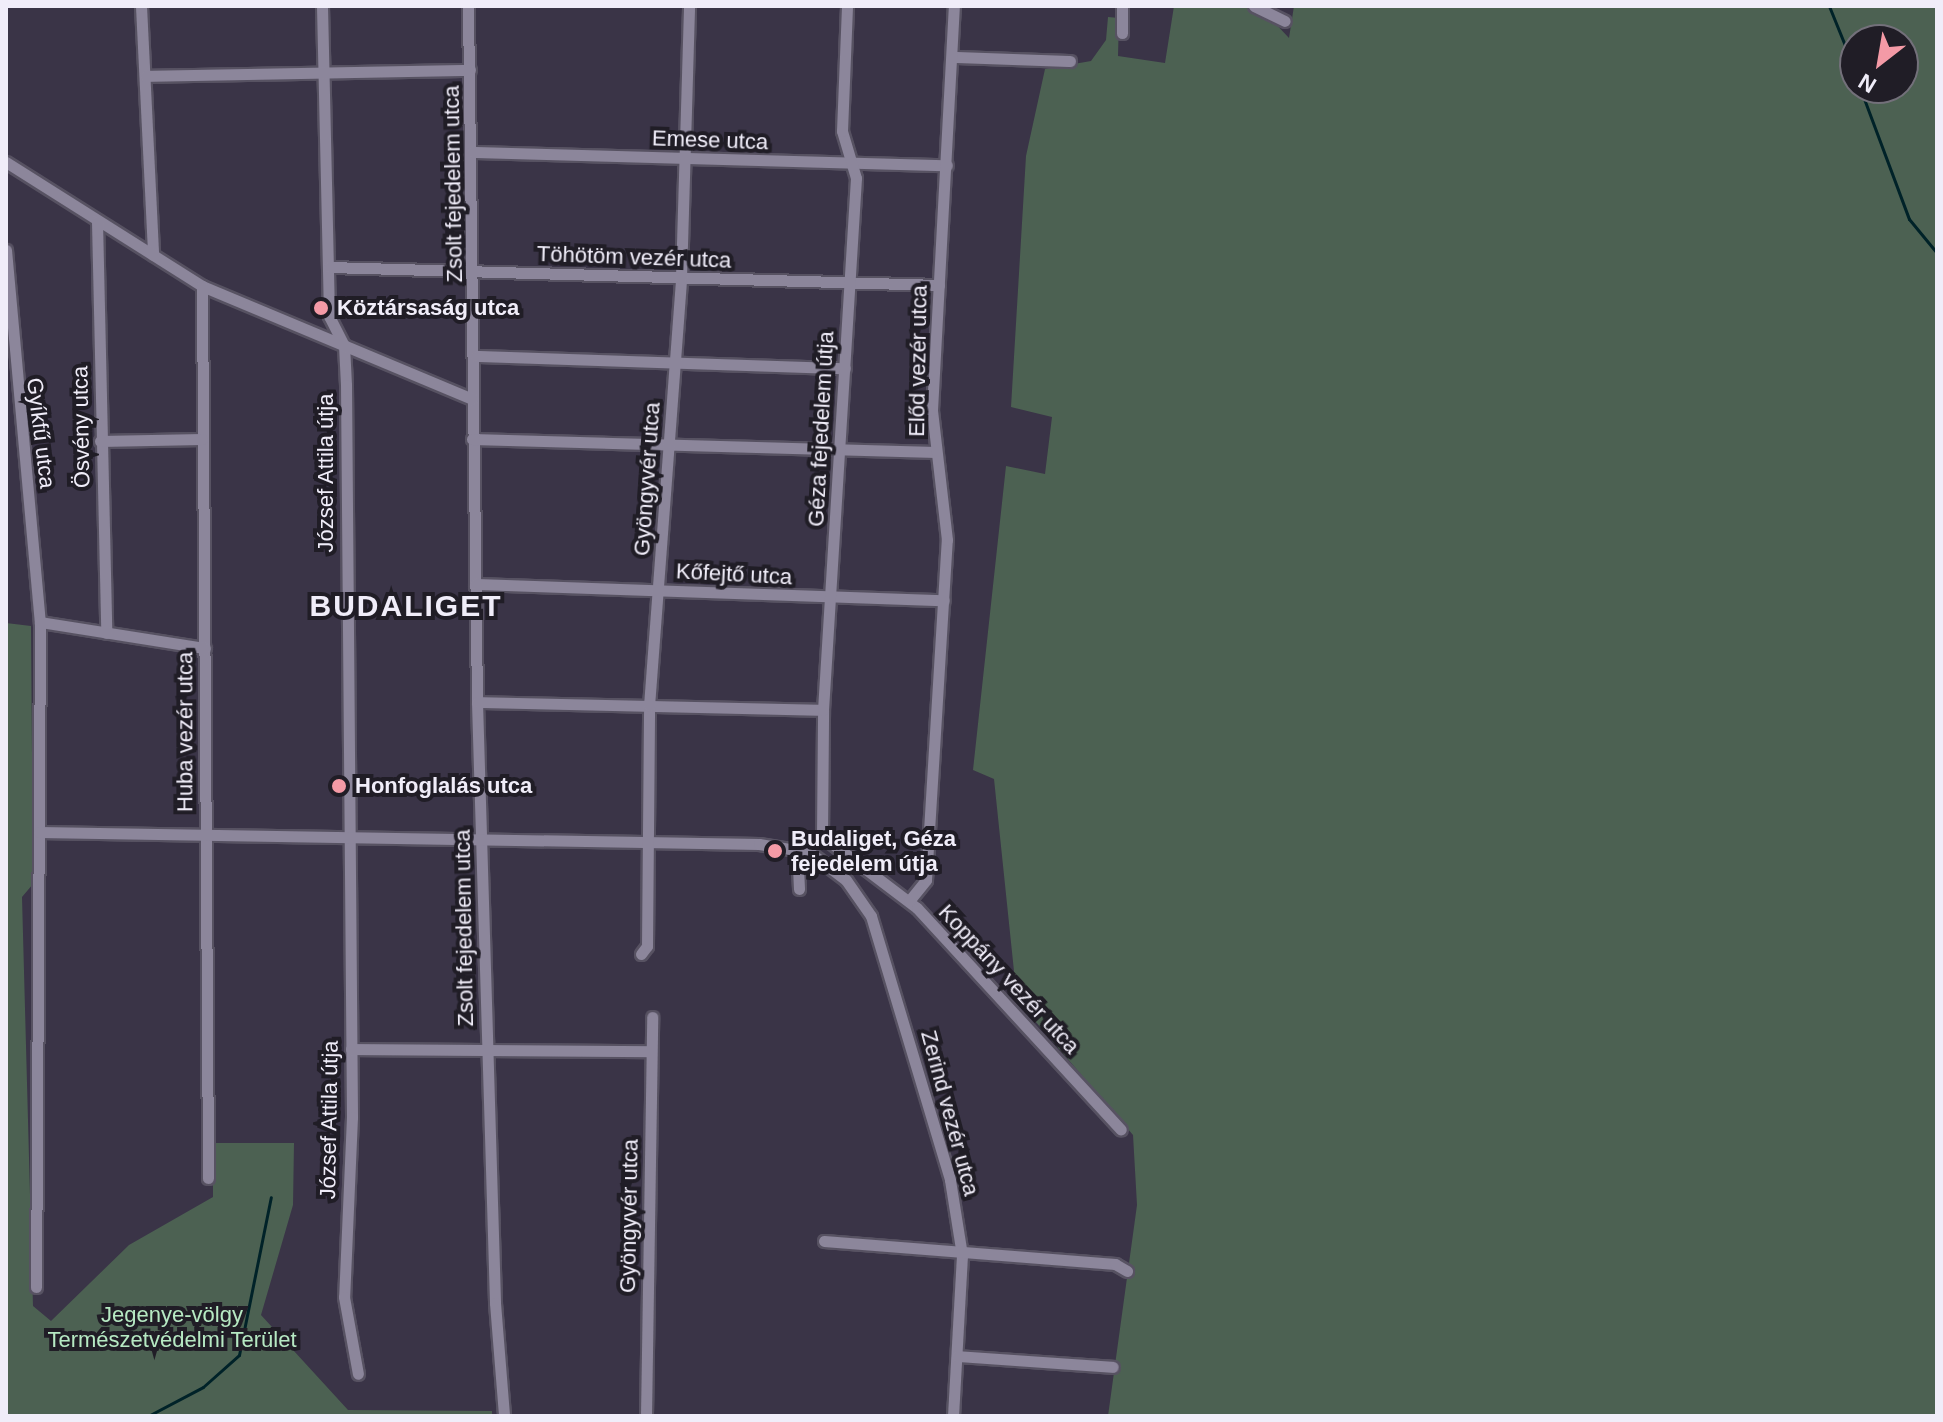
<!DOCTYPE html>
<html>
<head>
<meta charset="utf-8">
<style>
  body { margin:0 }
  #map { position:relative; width:1943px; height:1422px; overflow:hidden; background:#3a3447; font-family:Arial,sans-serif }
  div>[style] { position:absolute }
  .green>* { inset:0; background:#4c6152 }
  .stream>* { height:3px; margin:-1.5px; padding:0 1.5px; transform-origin:1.5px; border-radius:1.5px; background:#002228 }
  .roads { filter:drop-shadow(2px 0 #575262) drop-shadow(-2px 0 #575262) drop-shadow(0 2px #575262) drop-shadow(0 -2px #575262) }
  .minor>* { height:11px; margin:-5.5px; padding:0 5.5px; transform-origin:5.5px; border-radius:5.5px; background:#8c869b }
  .dots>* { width:22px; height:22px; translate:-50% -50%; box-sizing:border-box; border:4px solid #201d26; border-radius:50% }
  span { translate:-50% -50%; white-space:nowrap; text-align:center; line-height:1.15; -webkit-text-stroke:8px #201d26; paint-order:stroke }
  .street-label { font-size:22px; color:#f0edf9 }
  .poi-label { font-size:22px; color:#f0edf9; font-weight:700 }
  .left { translate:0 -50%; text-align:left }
  .park-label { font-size:22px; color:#b6e9c3 }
  .district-label { font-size:30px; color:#f0edf9; font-weight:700; letter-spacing:2px }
  .frame { position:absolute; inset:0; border:8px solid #f0edf9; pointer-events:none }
  .north { position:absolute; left:1839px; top:24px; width:80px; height:80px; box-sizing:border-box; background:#201d26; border:2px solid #73707a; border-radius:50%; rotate:211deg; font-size:22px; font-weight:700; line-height:32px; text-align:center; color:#f0edf9 }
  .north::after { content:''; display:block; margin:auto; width:28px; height:36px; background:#f49aa6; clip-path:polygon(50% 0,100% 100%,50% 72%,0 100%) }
</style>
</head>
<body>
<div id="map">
  <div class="green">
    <div style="clip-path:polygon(evenodd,1174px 6px,1259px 6px,1289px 38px,1294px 6px,1937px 6px,1937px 1416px,1108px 1416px,1137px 1205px,1133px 1135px,1017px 1000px,994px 779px,973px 770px,1006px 466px,1045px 474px,1052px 417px,1011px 407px,1026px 156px,1045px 69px,1091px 61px,1106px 40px,1108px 17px,1119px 18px,1118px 56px,1165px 63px,1174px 6px,1855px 40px,1903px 40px,1903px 88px,1855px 88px,1855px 40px)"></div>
    <div style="clip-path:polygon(6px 623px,31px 626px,33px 884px,22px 897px,33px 1306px,51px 1321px,129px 1245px,213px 1197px,213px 1143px,294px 1143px,293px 1205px,261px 1315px,348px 1410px,492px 1411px,492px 1416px,6px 1416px)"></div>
  </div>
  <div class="stream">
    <div style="left:1829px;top:6px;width:69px;rotate:67.9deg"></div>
    <div style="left:1860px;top:88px;width:140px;rotate:69.5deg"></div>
    <div style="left:1909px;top:219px;width:44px;rotate:50.5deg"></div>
    <div style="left:148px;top:1416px;width:62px;rotate:-27.8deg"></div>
    <div style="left:203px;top:1387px;width:48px;rotate:-41.6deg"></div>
    <div style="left:239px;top:1355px;width:161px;rotate:-78.6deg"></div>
  </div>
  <div class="roads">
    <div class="minor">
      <div style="left:141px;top:6px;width:249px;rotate:87.2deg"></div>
      <div style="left:322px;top:6px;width:310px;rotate:88.7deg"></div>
      <div style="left:329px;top:316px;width:33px;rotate:63deg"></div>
      <div style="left:344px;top:345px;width:40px;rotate:87.1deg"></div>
      <div style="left:346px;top:385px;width:732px;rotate:89.53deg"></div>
      <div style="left:352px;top:1117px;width:180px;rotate:92.5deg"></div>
      <div style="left:344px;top:1297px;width:78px;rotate:79.7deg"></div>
      <div style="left:468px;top:6px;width:696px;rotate:89.26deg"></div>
      <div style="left:477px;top:702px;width:601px;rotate:88.28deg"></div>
      <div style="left:495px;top:1303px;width:113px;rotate:85.4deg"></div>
      <div style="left:1122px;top:6px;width:27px;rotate:90deg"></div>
      <div style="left:1254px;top:6px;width:34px;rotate:26deg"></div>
      <div style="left:955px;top:57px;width:115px;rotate:2deg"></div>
      <div style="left:145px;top:76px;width:325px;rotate:-1.1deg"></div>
      <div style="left:472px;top:152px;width:475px;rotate:1.6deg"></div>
      <div style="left:6px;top:162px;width:232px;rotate:32.3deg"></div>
      <div style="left:202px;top:286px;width:293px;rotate:22.7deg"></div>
      <div style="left:97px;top:221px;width:412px;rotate:88.7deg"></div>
      <div style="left:6px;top:250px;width:374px;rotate:84.8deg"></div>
      <div style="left:40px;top:622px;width:665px;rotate:90.34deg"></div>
      <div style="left:329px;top:267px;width:610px;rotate:1.69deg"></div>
      <div style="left:202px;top:286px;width:892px;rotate:89.61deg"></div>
      <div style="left:477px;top:356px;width:368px;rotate:1.9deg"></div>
      <div style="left:472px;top:439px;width:464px;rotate:1.6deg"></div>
      <div style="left:100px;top:441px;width:102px;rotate:-1.1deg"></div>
      <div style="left:475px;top:584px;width:469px;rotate:2deg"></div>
      <div style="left:40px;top:622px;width:167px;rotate:9deg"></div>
      <div style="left:477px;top:702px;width:346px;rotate:1.3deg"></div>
      <div style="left:39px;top:832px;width:720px;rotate:0.95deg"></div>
      <div style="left:759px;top:844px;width:51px;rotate:9.1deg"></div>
      <div style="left:809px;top:852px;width:46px;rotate:37.1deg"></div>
      <div style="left:846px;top:880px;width:44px;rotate:55.2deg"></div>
      <div style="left:871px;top:916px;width:276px;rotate:73.3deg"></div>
      <div style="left:950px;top:1180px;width:76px;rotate:80.9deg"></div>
      <div style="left:962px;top:1255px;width:161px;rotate:93.2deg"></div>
      <div style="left:822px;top:836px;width:126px;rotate:-89.5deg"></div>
      <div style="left:823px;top:710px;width:533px;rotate:-86.45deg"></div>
      <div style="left:856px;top:178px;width:49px;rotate:-106.6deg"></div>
      <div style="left:842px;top:131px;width:125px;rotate:-87.7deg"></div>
      <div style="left:822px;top:836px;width:119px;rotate:37.2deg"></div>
      <div style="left:917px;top:908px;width:301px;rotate:47.4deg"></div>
      <div style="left:797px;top:846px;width:43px;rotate:87.3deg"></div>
      <div style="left:909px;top:901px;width:27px;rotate:-51deg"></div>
      <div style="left:926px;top:880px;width:341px;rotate:-86.5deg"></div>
      <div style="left:947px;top:540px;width:131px;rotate:-96.6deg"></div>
      <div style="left:932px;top:410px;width:405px;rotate:-86.9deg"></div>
      <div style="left:641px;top:954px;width:10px;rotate:-53deg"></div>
      <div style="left:647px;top:946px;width:240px;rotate:-89.5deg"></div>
      <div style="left:649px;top:706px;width:429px;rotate:-85.7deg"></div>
      <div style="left:681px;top:278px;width:272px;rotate:-88.3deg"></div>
      <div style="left:351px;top:1049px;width:299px;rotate:0.4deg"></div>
      <div style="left:824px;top:1241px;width:292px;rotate:4.5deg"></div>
      <div style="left:1115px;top:1264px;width:14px;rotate:30deg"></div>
      <div style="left:957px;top:1356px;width:156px;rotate:4deg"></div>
      <div style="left:646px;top:1416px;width:399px;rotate:-89.1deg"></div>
    </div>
  </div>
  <div class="dots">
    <div style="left:321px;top:308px;background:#f49aa6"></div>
    <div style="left:339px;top:786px;background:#f49aa6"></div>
    <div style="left:775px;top:851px;background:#f49aa6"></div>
  </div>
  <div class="street-label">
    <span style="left:710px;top:140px;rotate:2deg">Emese utca</span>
    <span style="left:453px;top:184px;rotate:-91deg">Zsolt fejedelem utca</span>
    <span style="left:634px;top:257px;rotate:2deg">Töhötöm vezér utca</span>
    <span style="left:918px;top:361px;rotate:-89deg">Előd vezér utca</span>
    <span style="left:81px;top:427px;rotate:-91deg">Ösvény utca</span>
    <span style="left:821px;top:429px;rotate:-87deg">Géza fejedelem útja</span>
    <span style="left:41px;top:433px;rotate:83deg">Gyíkfű utca</span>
    <span style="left:326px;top:473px;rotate:-90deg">József Attila útja</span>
    <span style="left:647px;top:479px;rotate:-86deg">Gyöngyvér utca</span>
    <span style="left:734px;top:574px;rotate:3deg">Kőfejtő utca</span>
    <span style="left:185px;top:732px;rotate:-90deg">Huba vezér utca</span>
    <span style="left:464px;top:928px;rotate:-91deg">Zsolt fejedelem utca</span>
    <span style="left:1009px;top:979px;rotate:47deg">Koppány vezér utca</span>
    <span style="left:950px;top:1113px;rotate:75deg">Zerind vezér utca</span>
    <span style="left:329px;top:1120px;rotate:-89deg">József Attila útja</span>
    <span style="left:629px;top:1216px;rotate:-89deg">Gyöngyvér utca</span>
  </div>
  <div class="poi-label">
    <span class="left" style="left:337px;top:308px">Köztársaság utca</span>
    <span class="left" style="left:355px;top:786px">Honfoglalás utca</span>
    <span class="left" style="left:791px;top:851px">Budaliget, Géza<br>fejedelem útja</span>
  </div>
  <div class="park-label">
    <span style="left:172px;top:1327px">Jegenye-völgy<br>Természetvédelmi Terület</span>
  </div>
  <div class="district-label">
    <span style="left:406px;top:606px">BUDALIGET</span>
  </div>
  <div class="frame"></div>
  <div class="north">N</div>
</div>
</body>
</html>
